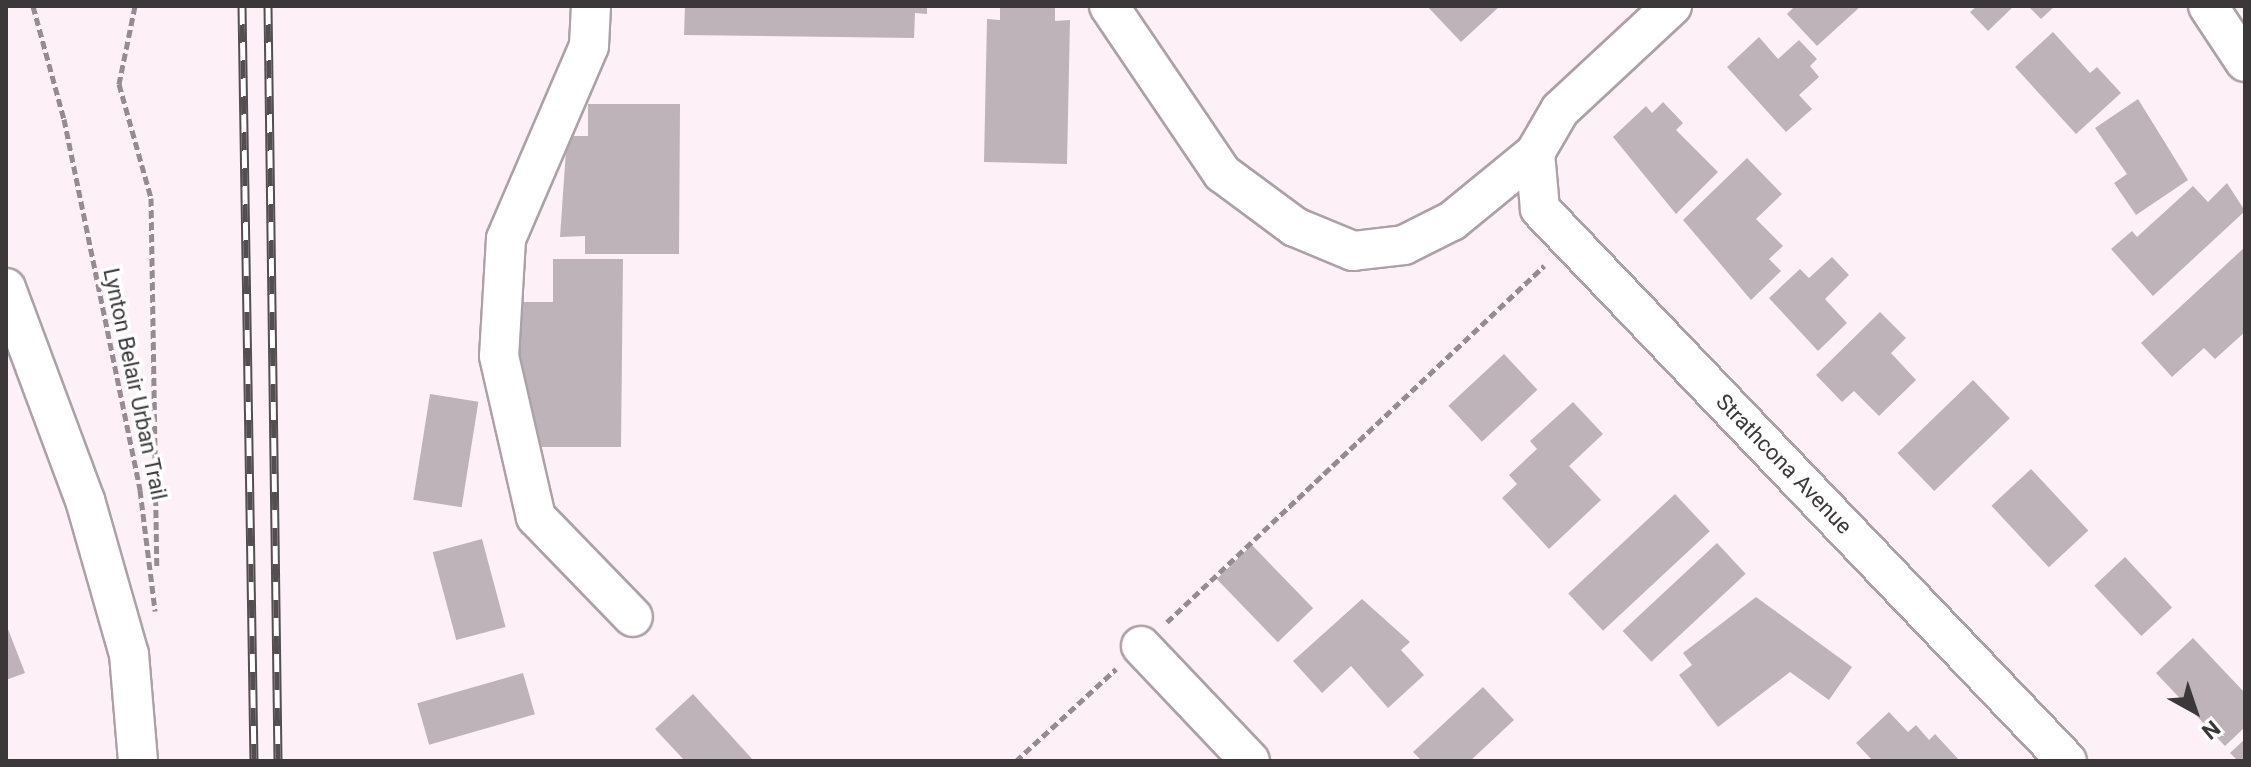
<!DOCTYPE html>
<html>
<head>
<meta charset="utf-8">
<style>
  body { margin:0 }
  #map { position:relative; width:2251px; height:767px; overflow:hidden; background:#fdf1f7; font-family:Roboto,sans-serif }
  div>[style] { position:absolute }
  .building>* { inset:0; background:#beb3b8; transform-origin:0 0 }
  .path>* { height:5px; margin-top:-2.5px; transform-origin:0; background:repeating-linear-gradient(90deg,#948c90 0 8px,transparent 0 12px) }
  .roads { filter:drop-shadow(2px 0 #aca1a6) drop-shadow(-2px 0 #aca1a6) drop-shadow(0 2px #aca1a6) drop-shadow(0 -2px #aca1a6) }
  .minor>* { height:38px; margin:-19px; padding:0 19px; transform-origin:19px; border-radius:19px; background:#fff }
  .rail>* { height:9px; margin-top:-4.5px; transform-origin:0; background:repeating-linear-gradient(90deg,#fff 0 18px,#544e51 0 36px); box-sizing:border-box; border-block:2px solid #544e51 }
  span { translate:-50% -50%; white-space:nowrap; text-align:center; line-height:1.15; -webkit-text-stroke:7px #fff; paint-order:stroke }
  .street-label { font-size:22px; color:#3c3739 }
  .frame { position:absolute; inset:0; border:8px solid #3c3739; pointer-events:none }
  .north { position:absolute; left:2155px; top:671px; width:80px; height:80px; -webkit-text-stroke:6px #fff; paint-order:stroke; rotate:140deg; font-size:22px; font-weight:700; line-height:32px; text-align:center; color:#3c3739 }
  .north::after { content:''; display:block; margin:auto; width:28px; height:36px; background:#3c3739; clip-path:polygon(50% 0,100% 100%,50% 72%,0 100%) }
</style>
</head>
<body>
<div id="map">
  <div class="building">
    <div style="clip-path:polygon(685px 6px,927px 6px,927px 14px,915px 13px,914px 38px,684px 35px)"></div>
    <div style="clip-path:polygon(1000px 6px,1055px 6px,1055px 21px,1070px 20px,1067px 164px,984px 162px,987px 19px,1000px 20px)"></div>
    <div style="clip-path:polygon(1427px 6px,1500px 6px,1461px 42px)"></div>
    <div style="clip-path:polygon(1795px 6px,1861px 6px,1817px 46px,1787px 14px)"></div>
    <div style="clip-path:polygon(1977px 6px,2014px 6px,1988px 31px,1970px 12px)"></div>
    <div style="clip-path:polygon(2028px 6px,2055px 6px,2041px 19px)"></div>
    <div style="clip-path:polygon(2053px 32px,2090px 73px,2097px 67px,2121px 93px,2076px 134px,2015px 67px)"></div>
    <div style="clip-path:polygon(1759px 37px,1778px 59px,1799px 40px,1817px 59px,1810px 66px,1819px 77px,1799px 95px,1812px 109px,1786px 132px,1727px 67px)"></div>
    <div style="clip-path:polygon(2138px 99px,2188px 180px,2136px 215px,2114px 183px,2127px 174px,2095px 128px)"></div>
    <div style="clip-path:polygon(1663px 102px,1683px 123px,1676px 130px,1718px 172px,1676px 214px,1613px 137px,1646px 106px,1652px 113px)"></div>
    <div style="clip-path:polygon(588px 104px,680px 104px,679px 254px,585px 254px,585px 236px,560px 237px,567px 136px,588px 136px)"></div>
    <div style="clip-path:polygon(1747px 158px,1782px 194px,1756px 219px,1783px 246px,1769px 259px,1781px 271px,1751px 300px,1683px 220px)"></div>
    <div style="clip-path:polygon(2227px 183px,2245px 211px,2153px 296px,2111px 249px,2132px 231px,2137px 237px,2193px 186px,2208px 202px)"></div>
    <div style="clip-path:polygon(2245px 247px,2245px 332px,2215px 359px,2204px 348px,2172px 377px,2141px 343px)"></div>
    <div style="clip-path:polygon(1832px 257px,1849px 275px,1825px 299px,1847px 323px,1818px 351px,1769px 298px,1800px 269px,1809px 278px)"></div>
    <div style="clip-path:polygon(553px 259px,623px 259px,621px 447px,530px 447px,530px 400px,519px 400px,520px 302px,553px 302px)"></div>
    <div style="clip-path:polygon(1880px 312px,1906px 338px,1891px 353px,1916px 380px,1879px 416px,1854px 391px,1842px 402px,1816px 375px)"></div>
    <div style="left:1504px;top:354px;width:49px;height:76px;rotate:47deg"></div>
    <div style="left:1973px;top:380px;width:53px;height:105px;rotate:46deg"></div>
    <div style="left:430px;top:394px;width:49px;height:107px;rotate:9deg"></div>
    <div style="clip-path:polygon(1573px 402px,1603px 434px,1569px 466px,1601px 500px,1549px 549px,1502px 498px,1517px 484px,1509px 475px,1537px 449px,1530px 441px)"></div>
    <div style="left:2031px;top:469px;width:84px;height:54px;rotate:47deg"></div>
    <div style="left:1675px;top:494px;width:51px;height:146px;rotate:47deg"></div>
    <div style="left:482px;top:539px;width:91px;height:51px;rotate:75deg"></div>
    <div style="left:1717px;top:543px;width:42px;height:129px;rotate:47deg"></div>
    <div style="left:1252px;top:545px;width:88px;height:49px;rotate:46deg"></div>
    <div style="left:2125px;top:557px;width:69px;height:42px;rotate:47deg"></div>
    <div style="clip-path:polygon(1756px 597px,1852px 667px,1829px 700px,1790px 672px,1718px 727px,1679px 675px,1692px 665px,1683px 653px)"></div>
    <div style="clip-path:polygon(1362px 599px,1410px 642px,1401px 650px,1424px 675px,1388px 708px,1351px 666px,1322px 693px,1293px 661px)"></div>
    <div style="clip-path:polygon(6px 624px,25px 673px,6px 680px)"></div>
    <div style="clip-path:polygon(2193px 638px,2245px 693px,2245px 727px,2225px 746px,2156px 673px)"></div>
    <div style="left:523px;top:673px;width:43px;height:110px;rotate:74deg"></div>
    <div style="clip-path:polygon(1483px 687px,1514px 720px,1470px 761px,1422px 761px,1413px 752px)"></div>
    <div style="clip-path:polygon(693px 694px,754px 761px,685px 761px,655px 729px)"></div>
    <div style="clip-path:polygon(1889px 712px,1908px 732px,1916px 725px,1929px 740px,1935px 734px,1960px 761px,1873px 761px,1856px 743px)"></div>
    <div style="clip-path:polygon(2245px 739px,2245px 761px,2238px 761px,2230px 753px)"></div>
  </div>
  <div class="path">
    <div style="left:33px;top:6px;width:117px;rotate:74.7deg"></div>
    <div style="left:64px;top:119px;width:379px;rotate:78.4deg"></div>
    <div style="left:140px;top:490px;width:122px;rotate:82.9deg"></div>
    <div style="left:135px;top:6px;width:80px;rotate:101.6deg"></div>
    <div style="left:119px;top:84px;width:118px;rotate:74.3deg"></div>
    <div style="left:151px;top:198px;width:368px;rotate:89.1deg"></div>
    <div style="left:1167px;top:622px;width:519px;rotate:-43.36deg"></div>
    <div style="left:1016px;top:761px;width:136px;rotate:-42.6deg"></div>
  </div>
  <div class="roads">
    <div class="minor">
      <div style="left:591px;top:6px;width:40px;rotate:92.9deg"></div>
      <div style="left:589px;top:46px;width:210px;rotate:113.3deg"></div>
      <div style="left:506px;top:239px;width:117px;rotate:93.4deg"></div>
      <div style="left:499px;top:356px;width:165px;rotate:77.1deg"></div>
      <div style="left:536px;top:517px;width:139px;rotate:45.9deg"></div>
      <div style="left:1109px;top:6px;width:202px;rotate:55.9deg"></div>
      <div style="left:1222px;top:173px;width:91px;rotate:36.5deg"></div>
      <div style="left:1295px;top:227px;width:63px;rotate:22.5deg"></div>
      <div style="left:1353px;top:251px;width:51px;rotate:-6.7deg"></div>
      <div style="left:1404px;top:245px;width:54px;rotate:-26.6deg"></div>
      <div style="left:1452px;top:221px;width:107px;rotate:-39.3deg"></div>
      <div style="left:1535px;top:153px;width:50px;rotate:-59.8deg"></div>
      <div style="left:1560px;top:110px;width:153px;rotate:-42.9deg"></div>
      <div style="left:2208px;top:6px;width:67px;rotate:56.5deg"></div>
      <div style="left:1535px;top:153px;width:56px;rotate:84.9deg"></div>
      <div style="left:1540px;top:209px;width:763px;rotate:46.33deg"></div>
      <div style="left:6px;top:288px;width:226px;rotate:69.6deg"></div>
      <div style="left:85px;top:500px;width:160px;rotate:74.1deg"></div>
      <div style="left:129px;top:654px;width:107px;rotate:85.2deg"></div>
      <div style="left:1141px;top:646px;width:158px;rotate:46.5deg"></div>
    </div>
  </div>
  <div class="rail">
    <div style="left:242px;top:6px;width:755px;rotate:89.09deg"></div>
    <div style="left:268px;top:6px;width:755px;rotate:89.24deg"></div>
  </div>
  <div class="street-label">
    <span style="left:135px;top:384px;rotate:78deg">Lynton Belair Urban Trail</span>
    <span style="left:1784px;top:464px;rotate:46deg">Strathcona Avenue</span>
  </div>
  <div class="frame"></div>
  <div class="north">N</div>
</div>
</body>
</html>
